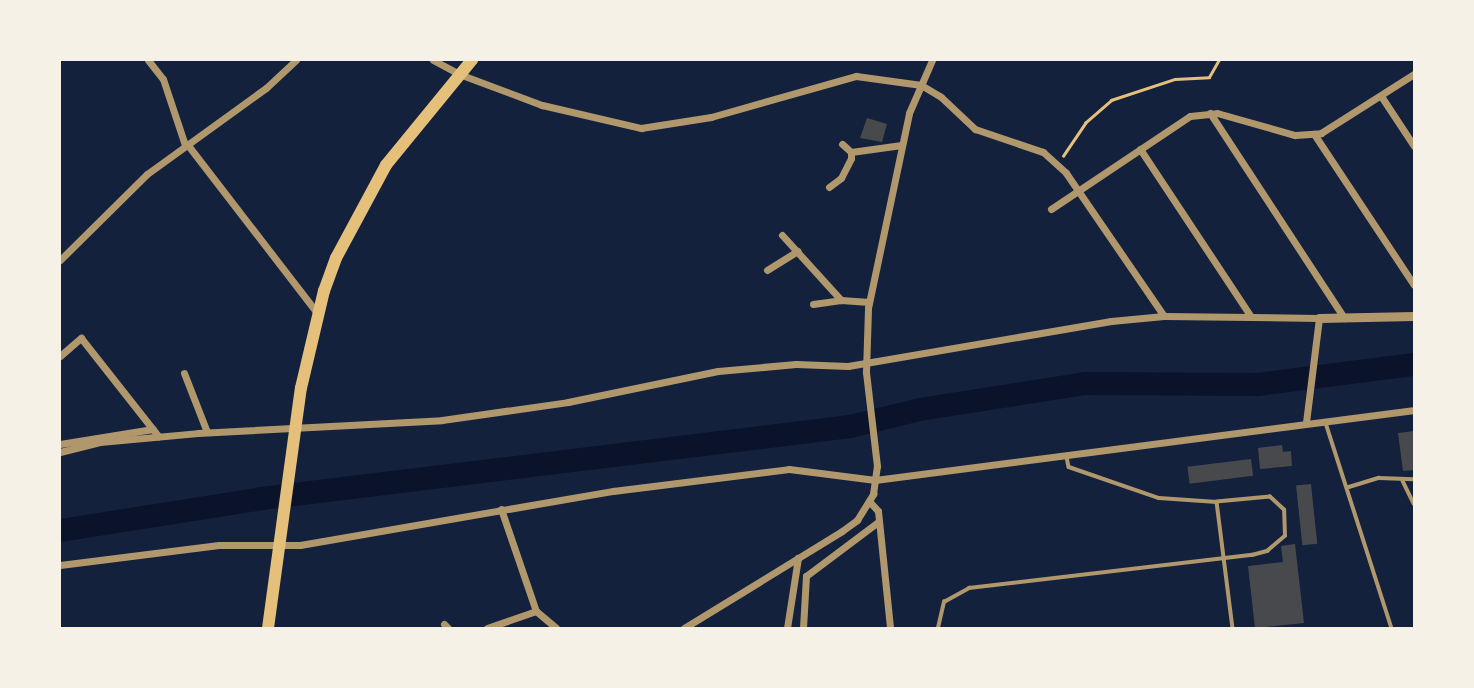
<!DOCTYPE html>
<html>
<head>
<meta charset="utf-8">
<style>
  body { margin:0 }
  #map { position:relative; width:1474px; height:688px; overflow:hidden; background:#14213d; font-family:"IBM Plex Serif",serif }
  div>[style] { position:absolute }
  .river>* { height:23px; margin:-11.5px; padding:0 11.5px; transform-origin:11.5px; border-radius:11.5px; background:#0b132b }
  .building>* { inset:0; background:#48494c; transform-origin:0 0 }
  .path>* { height:2.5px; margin:-1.25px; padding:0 1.25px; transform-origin:1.25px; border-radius:1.25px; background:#e5c07b }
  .service>* { height:3.5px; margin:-1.75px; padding:0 1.75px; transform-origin:1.75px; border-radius:1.75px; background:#b1986c }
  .minor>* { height:7px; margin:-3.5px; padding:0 3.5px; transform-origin:3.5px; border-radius:3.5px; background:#b1986c }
  .tertiary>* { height:9px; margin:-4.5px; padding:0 4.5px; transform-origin:4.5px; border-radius:4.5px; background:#b1986c }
  .trunk>* { height:12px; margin:-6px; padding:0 6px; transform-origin:6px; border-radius:6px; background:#e5c07b }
  span { translate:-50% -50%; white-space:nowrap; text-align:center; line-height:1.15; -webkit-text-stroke:5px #f6f1e7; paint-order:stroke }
  .frame { position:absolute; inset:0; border:61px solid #f6f1e7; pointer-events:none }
</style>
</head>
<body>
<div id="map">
  <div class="river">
    <div style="left:60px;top:530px;width:204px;rotate:-9deg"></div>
    <div style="left:261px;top:498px;width:593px;rotate:-6.97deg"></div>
    <div style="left:850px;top:426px;width:71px;rotate:-13.8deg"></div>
    <div style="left:919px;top:409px;width:168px;rotate:-8.9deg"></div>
    <div style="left:1085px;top:383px;width:172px;rotate:0.3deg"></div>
    <div style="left:1257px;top:384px;width:158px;rotate:-7.3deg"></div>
  </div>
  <div class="building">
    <div style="clip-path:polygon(867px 118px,887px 124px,882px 142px,860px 138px)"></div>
    <div style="clip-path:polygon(1414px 431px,1414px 470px,1403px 471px,1398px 433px)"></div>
    <div style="clip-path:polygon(1282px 445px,1283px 452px,1291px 451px,1292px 466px,1260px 469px,1258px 448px)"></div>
    <div style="left:1251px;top:459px;width:17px;height:64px;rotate:83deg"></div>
    <div style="left:1311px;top:484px;width:60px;height:15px;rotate:84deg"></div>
    <div style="clip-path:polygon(1295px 544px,1304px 623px,1255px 628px,1248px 566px,1283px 562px,1281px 546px)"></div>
  </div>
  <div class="path">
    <div style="left:1063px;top:156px;width:40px;rotate:-56deg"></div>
    <div style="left:1085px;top:123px;width:35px;rotate:-41deg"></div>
    <div style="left:1111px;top:100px;width:67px;rotate:-18.2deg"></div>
    <div style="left:1175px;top:79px;width:34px;rotate:-3deg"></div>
    <div style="left:1209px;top:77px;width:20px;rotate:-60deg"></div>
  </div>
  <div class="service">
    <div style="left:1326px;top:423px;width:215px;rotate:72.2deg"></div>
    <div style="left:1067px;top:457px;width:10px;rotate:79deg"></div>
    <div style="left:1069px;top:467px;width:95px;rotate:19deg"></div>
    <div style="left:1159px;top:498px;width:58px;rotate:3.9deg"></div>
    <div style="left:1217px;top:502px;width:127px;rotate:82.8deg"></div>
    <div style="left:1403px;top:481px;width:25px;rotate:64deg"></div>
    <div style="left:1349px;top:487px;width:31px;rotate:-17deg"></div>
    <div style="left:1379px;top:478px;width:35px;rotate:2deg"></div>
    <div style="left:938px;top:628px;width:27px;rotate:-77deg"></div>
    <div style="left:944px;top:602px;width:29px;rotate:-29deg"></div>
    <div style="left:969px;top:588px;width:285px;rotate:-6.7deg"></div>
    <div style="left:1252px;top:555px;width:16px;rotate:-15deg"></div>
    <div style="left:1267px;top:551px;width:23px;rotate:-40deg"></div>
    <div style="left:1285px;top:536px;width:26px;rotate:-92deg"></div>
    <div style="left:1284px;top:510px;width:19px;rotate:-137deg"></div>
    <div style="left:1270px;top:497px;width:53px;rotate:174.6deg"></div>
  </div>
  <div class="minor">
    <div style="left:148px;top:60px;width:24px;rotate:52deg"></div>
    <div style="left:163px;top:79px;width:70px;rotate:71.6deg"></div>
    <div style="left:433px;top:60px;width:30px;rotate:28deg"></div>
    <div style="left:459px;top:74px;width:89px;rotate:20.5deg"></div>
    <div style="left:542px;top:105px;width:102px;rotate:13.1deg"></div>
    <div style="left:641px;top:128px;width:71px;rotate:-8.9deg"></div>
    <div style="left:711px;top:117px;width:151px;rotate:-15.8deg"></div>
    <div style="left:856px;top:76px;width:66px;rotate:7.9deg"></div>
    <div style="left:921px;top:85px;width:23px;rotate:31deg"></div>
    <div style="left:941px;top:97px;width:47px;rotate:43.3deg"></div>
    <div style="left:975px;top:129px;width:72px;rotate:18.7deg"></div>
    <div style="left:1043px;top:152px;width:31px;rotate:42deg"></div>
    <div style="left:1066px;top:173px;width:173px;rotate:55.6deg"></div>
    <div style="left:1381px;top:96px;width:60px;rotate:56.6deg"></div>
    <div style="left:1210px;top:113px;width:245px;rotate:56.8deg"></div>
    <div style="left:1314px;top:134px;width:181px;rotate:56.5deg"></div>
    <div style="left:187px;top:144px;width:213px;rotate:52.4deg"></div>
    <div style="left:1140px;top:149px;width:201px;rotate:56.5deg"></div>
    <div style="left:851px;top:152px;width:51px;rotate:-7.8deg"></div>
    <div style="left:829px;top:187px;width:15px;rotate:-37deg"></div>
    <div style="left:841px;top:178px;width:22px;rotate:-63deg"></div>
    <div style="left:851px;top:158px;width:6px;rotate:-90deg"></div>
    <div style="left:851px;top:152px;width:12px;rotate:-138deg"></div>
    <div style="left:1051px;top:209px;width:167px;rotate:-33.8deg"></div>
    <div style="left:1190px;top:116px;width:27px;rotate:-6deg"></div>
    <div style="left:1217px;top:113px;width:81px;rotate:15.8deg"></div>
    <div style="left:1295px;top:135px;width:26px;rotate:-4deg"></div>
    <div style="left:1321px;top:133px;width:110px;rotate:-32.4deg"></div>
    <div style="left:782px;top:235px;width:88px;rotate:47.8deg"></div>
    <div style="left:841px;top:300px;width:28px;rotate:4deg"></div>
    <div style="left:60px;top:260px;width:122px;rotate:-44.7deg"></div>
    <div style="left:147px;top:174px;width:147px;rotate:-35.9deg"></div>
    <div style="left:266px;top:88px;width:41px;rotate:-43deg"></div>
    <div style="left:767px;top:270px;width:36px;rotate:-32deg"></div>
    <div style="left:813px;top:304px;width:28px;rotate:-8deg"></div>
    <div style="left:60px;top:356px;width:28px;rotate:-41deg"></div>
    <div style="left:81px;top:338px;width:125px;rotate:51.8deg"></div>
    <div style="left:184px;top:373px;width:63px;rotate:68.7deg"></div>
    <div style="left:60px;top:444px;width:94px;rotate:-9.2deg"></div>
    <div style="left:60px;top:452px;width:41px;rotate:-14deg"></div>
    <div style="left:100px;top:442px;width:98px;rotate:-5.2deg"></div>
    <div style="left:198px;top:433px;width:244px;rotate:-3deg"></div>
    <div style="left:442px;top:420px;width:127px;rotate:-8.1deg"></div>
    <div style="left:568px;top:402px;width:153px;rotate:-11.7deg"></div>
    <div style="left:718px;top:371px;width:78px;rotate:-5.1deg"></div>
    <div style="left:796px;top:364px;width:52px;rotate:2.2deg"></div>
    <div style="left:848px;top:366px;width:267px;rotate:-9.7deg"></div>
    <div style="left:1111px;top:321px;width:53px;rotate:-5.4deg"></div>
    <div style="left:1164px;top:316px;width:155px;rotate:0.7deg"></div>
    <div style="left:1319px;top:318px;width:106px;rotate:97.1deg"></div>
    <div style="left:869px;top:501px;width:13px;rotate:48deg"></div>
    <div style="left:878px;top:511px;width:118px;rotate:84.1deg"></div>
    <div style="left:501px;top:509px;width:108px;rotate:71.1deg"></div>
    <div style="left:60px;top:565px;width:160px;rotate:-7.2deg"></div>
    <div style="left:219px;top:545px;width:81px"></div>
    <div style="left:300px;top:545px;width:318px;rotate:-9.8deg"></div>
    <div style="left:613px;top:491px;width:177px;rotate:-7.1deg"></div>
    <div style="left:789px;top:469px;width:87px;rotate:7.3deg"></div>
    <div style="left:875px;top:480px;width:544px;rotate:-7.4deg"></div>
    <div style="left:444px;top:624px;width:6px;rotate:45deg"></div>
    <div style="left:487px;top:628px;width:52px;rotate:-19.1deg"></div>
    <div style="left:536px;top:611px;width:26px;rotate:40deg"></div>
    <div style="left:684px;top:628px;width:185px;rotate:-31.5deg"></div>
    <div style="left:842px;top:531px;width:19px;rotate:-36deg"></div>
    <div style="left:857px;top:520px;width:31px;rotate:-58deg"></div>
    <div style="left:873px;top:494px;width:28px;rotate:-82deg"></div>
    <div style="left:877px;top:466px;width:95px;rotate:-96.7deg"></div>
    <div style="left:866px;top:372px;width:64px;rotate:-88.2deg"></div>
    <div style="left:868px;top:308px;width:199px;rotate:-78.1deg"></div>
    <div style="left:909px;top:113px;width:58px;rotate:-66.5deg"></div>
    <div style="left:787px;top:628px;width:71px;rotate:-81.1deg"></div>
    <div style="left:803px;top:628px;width:52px;rotate:-86.7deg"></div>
    <div style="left:806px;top:576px;width:90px;rotate:-36.9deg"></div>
  </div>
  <div class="tertiary">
    <div style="left:1319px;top:318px;width:95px;rotate:-1.2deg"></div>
  </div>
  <div class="trunk">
    <div style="left:268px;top:628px;width:242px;rotate:-82.2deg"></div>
    <div style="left:301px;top:388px;width:100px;rotate:-76.7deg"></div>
    <div style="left:324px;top:291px;width:35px;rotate:-70deg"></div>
    <div style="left:336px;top:258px;width:106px;rotate:-61.7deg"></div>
    <div style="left:386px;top:165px;width:136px;rotate:-50.7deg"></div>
  </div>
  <div class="frame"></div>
</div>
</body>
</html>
